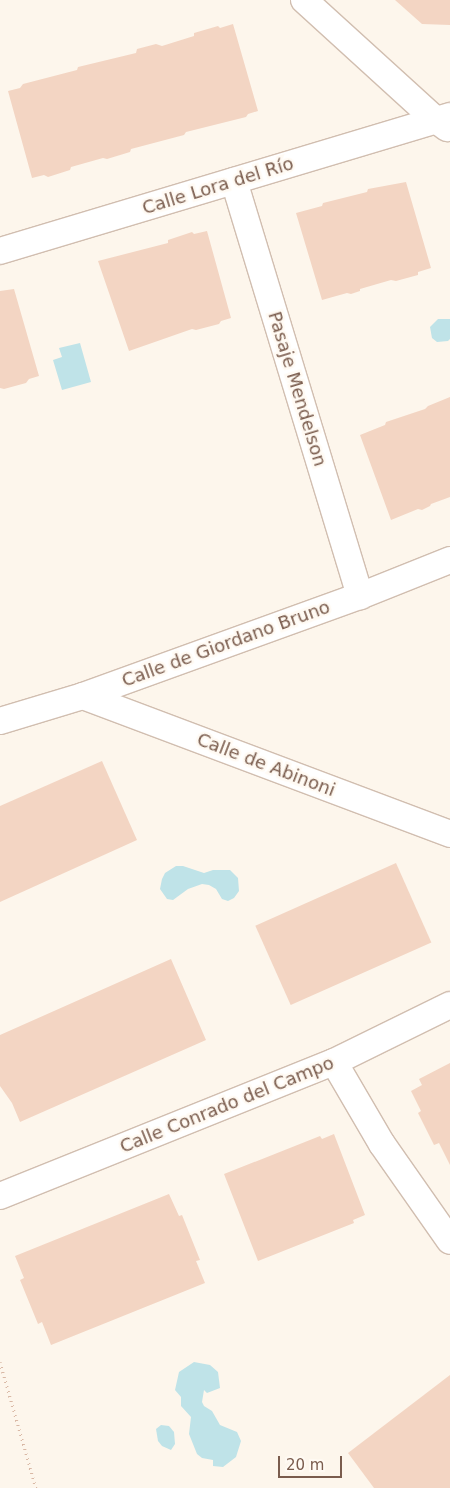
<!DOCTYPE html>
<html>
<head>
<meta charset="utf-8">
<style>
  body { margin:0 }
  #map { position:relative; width:450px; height:1488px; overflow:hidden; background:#fdf6ec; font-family:"DejaVu Sans",sans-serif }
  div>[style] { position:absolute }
  .water>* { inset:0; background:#bfe3e8 }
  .building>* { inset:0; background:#f3d5c3; transform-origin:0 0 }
  .path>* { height:3px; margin-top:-1.5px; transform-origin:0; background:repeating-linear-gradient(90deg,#d9b8a5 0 1px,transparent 0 5px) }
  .roads { filter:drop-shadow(1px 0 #d1beb0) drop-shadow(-1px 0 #d1beb0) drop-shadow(0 1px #d1beb0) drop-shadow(0 -1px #d1beb0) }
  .minor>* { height:26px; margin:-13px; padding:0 13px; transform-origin:13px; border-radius:13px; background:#fff }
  span { translate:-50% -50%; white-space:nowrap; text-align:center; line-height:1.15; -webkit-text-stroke:5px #fffaf3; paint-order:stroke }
  .street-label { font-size:18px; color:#7a5c4d }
  .scale { position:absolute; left:278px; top:1456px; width:64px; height:22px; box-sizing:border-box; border:2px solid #7a5c4d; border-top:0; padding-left:6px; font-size:15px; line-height:18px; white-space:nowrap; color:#7a5c4d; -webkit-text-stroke:4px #fffaf3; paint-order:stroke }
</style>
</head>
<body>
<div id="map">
  <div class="water">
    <div style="clip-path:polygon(438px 319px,450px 319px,450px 339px,448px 341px,437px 342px,432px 338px,430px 327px)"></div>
    <div style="clip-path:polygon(80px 343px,91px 382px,62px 390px,53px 360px,62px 357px,59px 348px)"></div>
    <div style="clip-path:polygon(176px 866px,183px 866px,204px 873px,213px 870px,230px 870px,238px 878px,239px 891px,234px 898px,228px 901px,222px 899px,216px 889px,209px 885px,202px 884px,188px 889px,173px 900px,167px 899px,160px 889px,162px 879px,165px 873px)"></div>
    <div style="clip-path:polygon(194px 1362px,210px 1365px,218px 1372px,220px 1388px,207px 1393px,204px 1390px,202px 1402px,204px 1406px,212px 1411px,220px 1425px,237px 1432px,241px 1441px,236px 1457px,223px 1467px,213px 1466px,213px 1460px,202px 1458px,197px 1454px,189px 1434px,191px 1417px,181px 1406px,181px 1397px,175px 1390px,179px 1372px)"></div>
    <div style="clip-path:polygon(161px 1425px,169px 1426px,174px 1432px,175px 1444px,171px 1450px,162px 1446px,158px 1441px,156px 1429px)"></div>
  </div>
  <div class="building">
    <div style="clip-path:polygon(395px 0,450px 0,450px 25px,422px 24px)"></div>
    <div style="clip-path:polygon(233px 24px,258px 111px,248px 114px,246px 117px,186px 132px,184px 135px,131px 149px,130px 152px,107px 159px,103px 158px,71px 167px,70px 170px,48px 177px,44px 175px,32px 178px,8px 91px,20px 88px,23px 84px,77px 70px,78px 67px,136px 53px,137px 49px,156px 44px,162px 46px,194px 36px,194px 33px,218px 26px,220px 28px)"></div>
    <div style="clip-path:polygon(406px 182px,431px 268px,418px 272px,418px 275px,396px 281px,391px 280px,360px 289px,360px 291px,351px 294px,347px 293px,322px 300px,296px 213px,322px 206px,323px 203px,367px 192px,368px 189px)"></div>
    <div style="clip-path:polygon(207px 231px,231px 318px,221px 321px,219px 324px,196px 330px,192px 329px,129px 351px,98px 261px,168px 243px,168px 240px,192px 232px,194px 234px)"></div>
    <div style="clip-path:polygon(14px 289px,39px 376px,29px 379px,26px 383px,4px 389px,0 388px,0 291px)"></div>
    <div style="clip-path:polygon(450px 397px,450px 497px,431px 504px,430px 506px,422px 510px,418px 509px,391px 520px,360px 435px,385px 425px,386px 422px,425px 409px,428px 406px)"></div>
    <div style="clip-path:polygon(102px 761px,137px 840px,0 902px,0 806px)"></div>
    <div style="left:396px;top:863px;width:87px;height:154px;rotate:66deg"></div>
    <div style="clip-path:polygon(171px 959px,206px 1040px,20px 1122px,12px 1103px,0 1086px,0 1035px)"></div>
    <div style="clip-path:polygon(450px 1063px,450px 1165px,439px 1143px,434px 1145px,418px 1113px,421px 1111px,411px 1091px,422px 1085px,419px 1079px)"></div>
    <div style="clip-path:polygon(334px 1134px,365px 1215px,353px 1220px,354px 1223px,258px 1261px,224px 1174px,320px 1136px,322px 1139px)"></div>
    <div style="clip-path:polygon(169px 1194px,179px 1216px,182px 1215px,200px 1260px,196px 1261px,205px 1283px,51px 1345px,42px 1322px,38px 1324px,20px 1280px,24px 1278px,15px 1256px)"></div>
    <div style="clip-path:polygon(450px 1375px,450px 1488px,374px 1488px,348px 1453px)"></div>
  </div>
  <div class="path">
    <div style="left:0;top:1362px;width:131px;rotate:74.1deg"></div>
  </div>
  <div class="roads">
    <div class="minor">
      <div style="left:304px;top:0;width:178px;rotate:42.3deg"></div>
      <div style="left:436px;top:120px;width:14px;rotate:36deg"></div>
      <div style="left:234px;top:181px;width:434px;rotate:73.1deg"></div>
      <div style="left:0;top:251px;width:470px;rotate:-16.7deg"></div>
      <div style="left:83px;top:696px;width:392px;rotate:20.6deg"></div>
      <div style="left:0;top:721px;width:87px;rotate:-16.8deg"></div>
      <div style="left:83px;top:696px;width:294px;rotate:-19.9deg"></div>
      <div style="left:360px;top:596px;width:97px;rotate:-21.8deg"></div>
      <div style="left:334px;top:1062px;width:95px;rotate:59.7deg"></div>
      <div style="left:382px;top:1144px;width:118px;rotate:55deg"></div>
      <div style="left:0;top:1196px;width:360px;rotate:-21.9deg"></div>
      <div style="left:334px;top:1062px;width:129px;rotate:-26.2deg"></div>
    </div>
  </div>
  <div class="street-label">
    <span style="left:218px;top:186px;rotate:-17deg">Calle Lora del Río</span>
    <span style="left:297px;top:389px;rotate:73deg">Pasaje Mendelson</span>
    <span style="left:226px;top:644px;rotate:-20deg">Calle de Giordano Bruno</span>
    <span style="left:266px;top:765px;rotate:21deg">Calle de Abinoni</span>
    <span style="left:227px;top:1105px;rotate:-22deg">Calle Conrado del Campo</span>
  </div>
  <div class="scale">20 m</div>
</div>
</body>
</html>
